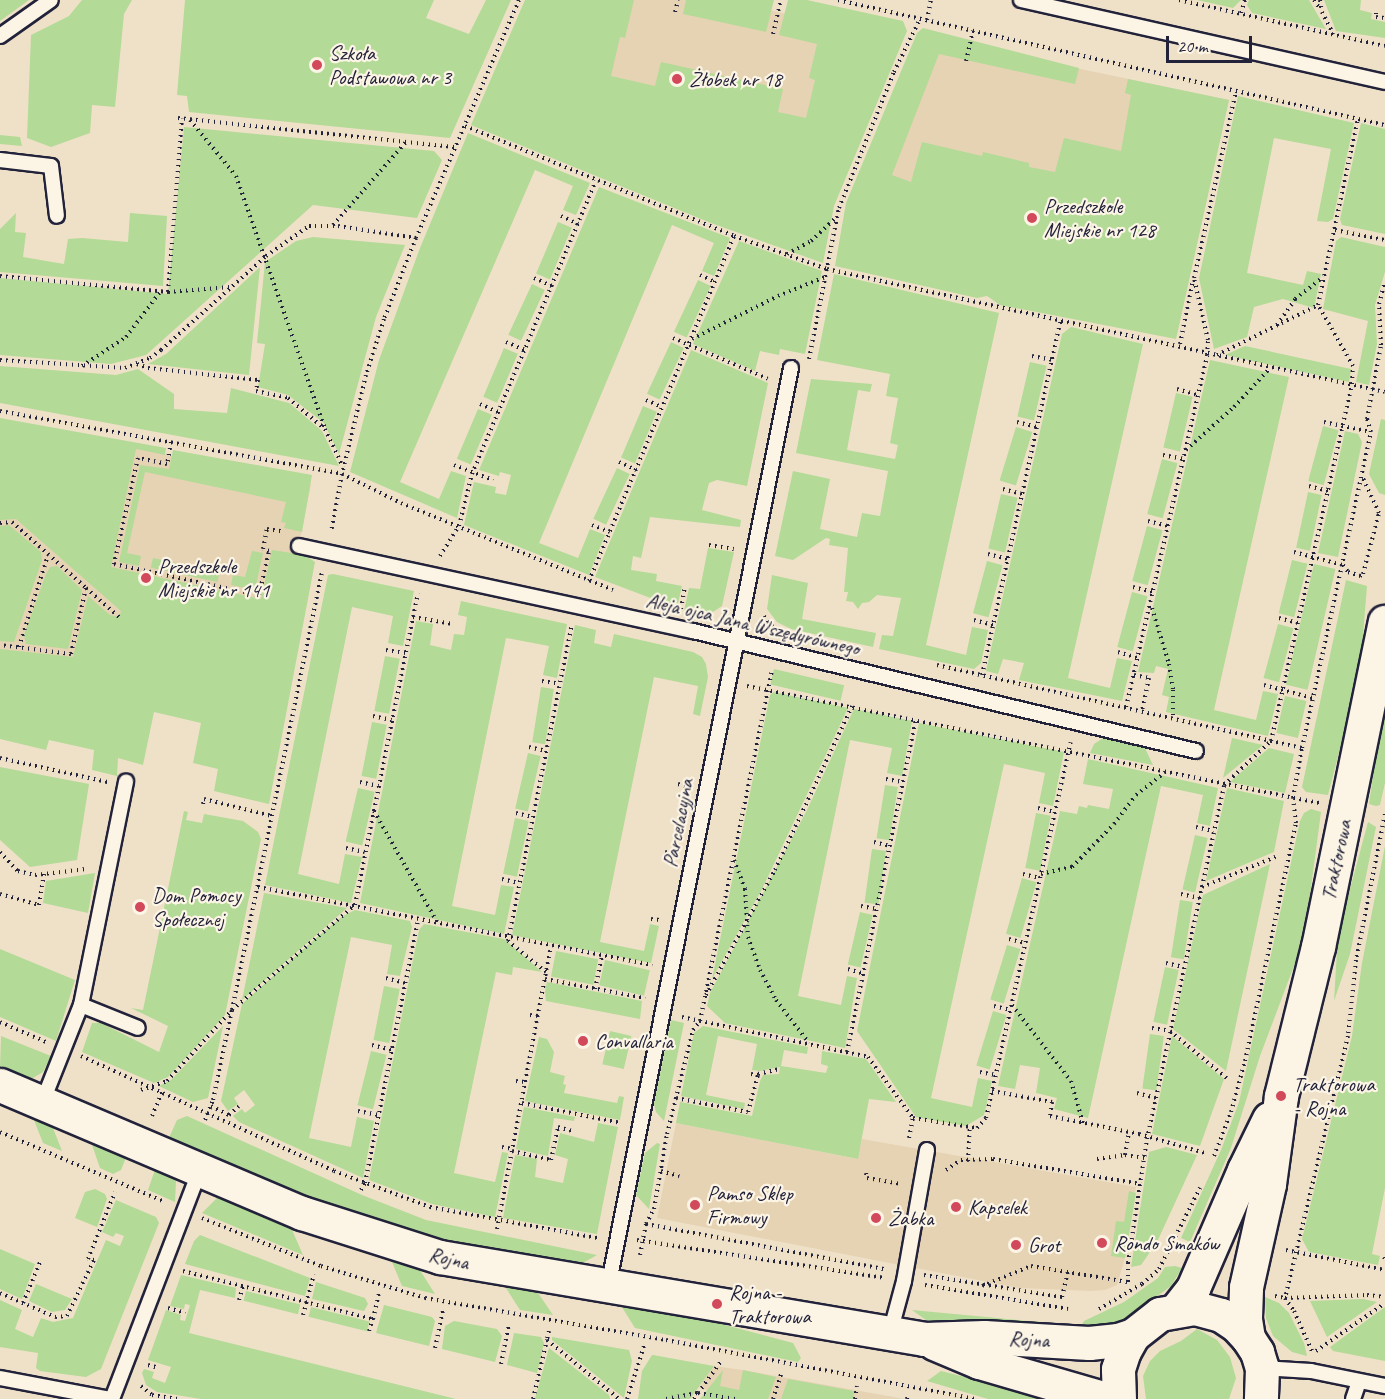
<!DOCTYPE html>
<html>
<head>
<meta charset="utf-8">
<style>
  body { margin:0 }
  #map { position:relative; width:1385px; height:1399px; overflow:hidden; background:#efe1c8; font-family:Caveat,sans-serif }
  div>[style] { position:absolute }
  .built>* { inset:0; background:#e6d3b4 }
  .green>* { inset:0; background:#b3da96; transform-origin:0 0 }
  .path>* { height:4px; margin-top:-2px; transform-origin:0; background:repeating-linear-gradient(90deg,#22223b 0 1.5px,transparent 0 6px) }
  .roads { filter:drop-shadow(2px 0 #22223b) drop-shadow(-2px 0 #22223b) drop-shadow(0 2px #22223b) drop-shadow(0 -2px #22223b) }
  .lane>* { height:14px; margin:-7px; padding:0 7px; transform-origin:7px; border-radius:7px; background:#fcf5e5 }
  .secondary>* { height:33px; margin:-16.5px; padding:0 16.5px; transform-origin:16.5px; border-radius:16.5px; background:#fcf5e5 }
  .dots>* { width:16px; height:16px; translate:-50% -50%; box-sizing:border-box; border:3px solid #fcf5e5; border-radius:50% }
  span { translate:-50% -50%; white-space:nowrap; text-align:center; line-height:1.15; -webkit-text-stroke:4.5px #fcf5e5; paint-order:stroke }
  .poi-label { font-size:21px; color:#22223b }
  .left { translate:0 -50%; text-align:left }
  .street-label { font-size:21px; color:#22223b }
  .scale { position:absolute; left:1166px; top:36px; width:86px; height:27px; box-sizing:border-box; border:3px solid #22223b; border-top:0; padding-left:8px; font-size:18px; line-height:21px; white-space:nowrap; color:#22223b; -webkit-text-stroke:4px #fcf5e5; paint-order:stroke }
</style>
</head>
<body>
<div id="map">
  <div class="built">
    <div style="clip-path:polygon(539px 0,726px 0,856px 30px,812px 232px,702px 213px)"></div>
    <div style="clip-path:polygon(933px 38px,1229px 100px,1177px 334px,872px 169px)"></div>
    <div style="clip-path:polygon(0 440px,123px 446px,311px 484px,272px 680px,0 683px)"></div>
    <div style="clip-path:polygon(676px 1123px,857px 1159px,862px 1139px,1136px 1187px,1125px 1258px,1117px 1285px,1105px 1290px,1091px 1291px,1019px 1288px,657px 1218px)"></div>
    <div style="clip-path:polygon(714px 1366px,743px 1370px,905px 1399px,742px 1399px,699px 1388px)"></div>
  </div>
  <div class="green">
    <div style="clip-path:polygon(0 0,29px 0,0 21px)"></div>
    <div style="clip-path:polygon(82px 0,132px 0,124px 14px,115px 107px,92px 105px,90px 133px,51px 147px,27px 138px,31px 35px,69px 16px)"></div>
    <div style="clip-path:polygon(185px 0,434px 0,426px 18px,469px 34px,486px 0,511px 0,450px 138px,189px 112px,187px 96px,177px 95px)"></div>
    <div style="clip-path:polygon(525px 0,634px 0,625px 38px,620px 37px,611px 76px,655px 86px,661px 62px,783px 89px,778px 112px,806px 118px,815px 80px,809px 78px,817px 44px,779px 35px,788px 0,807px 0,903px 21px,907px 31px,834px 206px,823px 263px,711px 223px,471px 125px)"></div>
    <div style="clip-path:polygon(686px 0,774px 0,766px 32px,683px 14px)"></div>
    <div style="clip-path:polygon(1197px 0,1241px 0,1233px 8px)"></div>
    <div style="clip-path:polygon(1249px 0,1309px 0,1326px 29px,1252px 13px,1247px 5px)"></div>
    <div style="clip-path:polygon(1324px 0,1361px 0,1360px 10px,1372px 13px,1371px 19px,1385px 22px,1385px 38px,1336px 31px)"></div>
    <div style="clip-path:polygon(923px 28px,1079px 68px,1075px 84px,939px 54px,892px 175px,911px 182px,922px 142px,982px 156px,983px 152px,1029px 163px,1029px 167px,1055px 172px,1064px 138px,1121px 151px,1131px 95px,1125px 93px,1128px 79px,1229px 100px,1176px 339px,1000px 305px,987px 296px,977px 298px,835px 266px,846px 203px,917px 33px)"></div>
    <div style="clip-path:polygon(1238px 96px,1354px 123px,1333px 219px,1328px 222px,1317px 221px,1331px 149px,1274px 138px,1247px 273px,1303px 285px,1307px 271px,1321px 274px,1314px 308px,1283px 299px,1254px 307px,1247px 337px,1214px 349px,1199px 278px)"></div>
    <div style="clip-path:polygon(1361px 123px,1385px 129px,1385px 234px,1342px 225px,1340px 219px)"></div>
    <div style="clip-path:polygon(184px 127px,434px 151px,442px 160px,417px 218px,313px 205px,146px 355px,111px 364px,0 355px,0 278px,168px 294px)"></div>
    <div style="clip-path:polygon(468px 133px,590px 183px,576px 215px,563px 210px,573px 186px,535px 170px,400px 482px,439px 499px,451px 471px,466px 476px,457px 518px,350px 472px,379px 360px,420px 248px)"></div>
    <div style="clip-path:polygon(0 135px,20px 137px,22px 146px,0 144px)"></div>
    <div style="clip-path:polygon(599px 187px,730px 238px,714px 276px,702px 271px,714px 243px,672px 225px,539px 543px,578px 558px,590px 529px,605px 535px,589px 575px,464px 525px,474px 482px,496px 487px,495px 493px,506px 495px,511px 475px,500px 472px,499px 476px,479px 470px)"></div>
    <div style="clip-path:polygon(16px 213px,15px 232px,26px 233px,23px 257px,64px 264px,68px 239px,82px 238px,128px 242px,130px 213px,167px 216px,163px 286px,0 272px,0 229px)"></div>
    <div style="left:558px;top:222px;width:15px;height:56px;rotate:23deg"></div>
    <div style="clip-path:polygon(313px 237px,405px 245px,376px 317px,339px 454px,324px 423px,288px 395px,258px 387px,265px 344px,257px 343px,265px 262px,296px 241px)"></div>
    <div style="clip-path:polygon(1341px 237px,1385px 247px,1385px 272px,1375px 305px,1377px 344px,1369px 385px,1356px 382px,1368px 321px,1323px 309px,1336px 241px)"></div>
    <div style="clip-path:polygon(739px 241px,822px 271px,805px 354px,780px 349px,779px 355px,760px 351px,755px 371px,693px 344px)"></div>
    <div style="clip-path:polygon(260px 267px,249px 375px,148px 364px,166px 354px)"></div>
    <div style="clip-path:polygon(834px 274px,999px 313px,926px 645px,966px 655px,972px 627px,988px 630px,981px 663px,974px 669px,879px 649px,882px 635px,893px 636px,901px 598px,877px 595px,869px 602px,862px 603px,858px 609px,853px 602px,846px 601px,848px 592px,844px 592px,848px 548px,829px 545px,830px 539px,826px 538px,793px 560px,775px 556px,793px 471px,830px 479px,820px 529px,857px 537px,862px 513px,880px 516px,888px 471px,796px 453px,811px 379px,872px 384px,870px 392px,858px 390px,847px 450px,895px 459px,898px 445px,890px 443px,898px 398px,886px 396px,890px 374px,817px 360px)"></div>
    <div style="left:698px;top:280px;width:14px;height:57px;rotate:25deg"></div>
    <div style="left:532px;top:284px;width:14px;height:56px;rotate:25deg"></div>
    <div style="clip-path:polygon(1071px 327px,1143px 344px,1068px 678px,1110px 688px,1117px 658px,1132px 661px,1122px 701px,1019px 680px,1024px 663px,1003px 659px,998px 674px,986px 671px,1062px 334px)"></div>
    <div style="left:671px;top:342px;width:14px;height:57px;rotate:25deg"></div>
    <div style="clip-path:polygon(1245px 346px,1351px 369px,1349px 382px,1225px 355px)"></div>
    <div style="left:504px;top:348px;width:15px;height:53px;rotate:23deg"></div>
    <div style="clip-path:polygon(691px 350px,768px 383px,747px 486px,717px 480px,709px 483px,702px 510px,741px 520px,740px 527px,650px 517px,641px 558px,633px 556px,631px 570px,657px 574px,656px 581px,682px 586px,677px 608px,595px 577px)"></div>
    <div style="clip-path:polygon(1210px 360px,1289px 377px,1214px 710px,1256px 720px,1263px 691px,1278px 694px,1268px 736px,1166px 712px,1169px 697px,1162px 695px,1168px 669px,1156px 666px,1154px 673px,1138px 672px)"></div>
    <div style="left:1030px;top:362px;width:17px;height:56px;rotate:13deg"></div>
    <div style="clip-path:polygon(0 366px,116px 375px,138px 369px,174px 394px,174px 409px,227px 413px,231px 388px,289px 403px,322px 431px,339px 466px,0 403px)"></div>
    <div style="left:1176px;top:393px;width:17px;height:56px;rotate:13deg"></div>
    <div style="left:643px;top:406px;width:15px;height:56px;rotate:23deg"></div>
    <div style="left:478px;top:409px;width:15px;height:54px;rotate:23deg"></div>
    <div style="clip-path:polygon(0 418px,166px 448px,165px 455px,136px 449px,111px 567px,261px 599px,272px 550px,305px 555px,315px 562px,269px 804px,214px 791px,218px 769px,193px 763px,201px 723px,154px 712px,143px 765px,118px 758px,117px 776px,92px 770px,94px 750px,49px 740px,46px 750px,0 739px,0 649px,73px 657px,88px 596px,110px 615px,119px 617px,121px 611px,16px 519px,0 520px)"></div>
    <div style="clip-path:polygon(1381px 419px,1385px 420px,1385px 495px,1379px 493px,1369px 474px)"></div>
    <div style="left:1323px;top:426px;width:16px;height:57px;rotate:15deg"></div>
    <div style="left:1016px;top:427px;width:17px;height:56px;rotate:17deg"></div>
    <div style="clip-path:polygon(1345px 431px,1358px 434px,1362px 442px,1338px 557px,1318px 553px)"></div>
    <div style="clip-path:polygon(173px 450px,312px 475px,302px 532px,284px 528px,286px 523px,281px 522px,286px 502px,145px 472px,127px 553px,141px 556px,139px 566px,119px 562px,140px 465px,169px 469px)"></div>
    <div style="left:1162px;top:459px;width:16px;height:57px;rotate:15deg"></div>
    <div style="left:617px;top:468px;width:14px;height:56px;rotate:25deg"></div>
    <div style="left:1308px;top:492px;width:14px;height:57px;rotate:12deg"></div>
    <div style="left:1001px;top:494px;width:17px;height:56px;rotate:13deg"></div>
    <div style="clip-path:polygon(9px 525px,41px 552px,42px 560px,14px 642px,0 641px,0 526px)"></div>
    <div style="left:1147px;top:526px;width:16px;height:57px;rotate:15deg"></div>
    <div style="clip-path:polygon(708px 548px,734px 552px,722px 606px,710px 614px,684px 611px,689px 588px,700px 589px)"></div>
    <div style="clip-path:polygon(252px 551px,263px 553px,255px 590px,231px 585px,233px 575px,245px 577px)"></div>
    <div style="left:153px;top:558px;width:68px;height:10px;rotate:12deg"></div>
    <div style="left:1292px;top:560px;width:16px;height:55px;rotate:14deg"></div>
    <div style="left:987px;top:561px;width:16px;height:54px;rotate:15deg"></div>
    <div style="left:1314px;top:564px;width:22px;height:124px;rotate:13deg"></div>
    <div style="clip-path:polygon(57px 566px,82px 590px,68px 649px,26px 644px,24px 635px,46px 574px,50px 567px)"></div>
    <div style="clip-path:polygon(333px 574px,414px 591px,403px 646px,388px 643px,393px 616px,352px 607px,298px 874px,339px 884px,345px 854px,362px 857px,351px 903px,265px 885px,328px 575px)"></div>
    <div style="clip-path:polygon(772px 575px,808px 583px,802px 619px,876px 633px,873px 647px,791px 629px,777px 622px,767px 609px)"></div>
    <div style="clip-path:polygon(1346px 580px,1367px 586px,1360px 672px,1328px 795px,1306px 792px,1302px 787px)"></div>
    <div style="left:1132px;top:592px;width:16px;height:57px;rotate:15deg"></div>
    <div style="clip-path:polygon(461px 601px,567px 624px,557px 678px,543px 675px,549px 646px,506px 638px,452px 906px,495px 915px,501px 885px,514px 887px,504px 934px,360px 903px,416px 621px,433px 624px,430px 645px,451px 650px,454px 634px,464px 635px,467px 617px,458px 615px)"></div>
    <div style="left:1278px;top:624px;width:16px;height:56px;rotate:15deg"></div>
    <div style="clip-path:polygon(575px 625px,596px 630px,594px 643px,611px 647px,614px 634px,693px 652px,702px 657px,706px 664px,708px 677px,700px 716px,693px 714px,698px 686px,654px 677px,600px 942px,644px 951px,650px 924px,659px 926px,651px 963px,512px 935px)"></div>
    <div style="left:385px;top:656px;width:15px;height:56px;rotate:11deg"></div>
    <div style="left:774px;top:669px;width:72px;height:16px;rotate:13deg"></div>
    <div style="left:541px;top:687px;width:13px;height:56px;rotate:9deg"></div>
    <div style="clip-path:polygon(774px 692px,848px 708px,762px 889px,712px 979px,770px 695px)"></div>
    <div style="clip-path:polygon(1385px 695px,1385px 783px,1380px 805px,1376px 806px,1369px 804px)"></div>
    <div style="left:1285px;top:696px;width:22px;height:38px;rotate:13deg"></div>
    <div style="clip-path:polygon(854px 709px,912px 721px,902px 776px,887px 773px,892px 748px,850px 740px,798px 996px,841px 1005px,847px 976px,857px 978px,845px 1048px,725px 1023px,707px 1006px,710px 993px,807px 810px)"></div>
    <div style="left:372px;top:722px;width:15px;height:55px;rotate:11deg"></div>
    <div style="clip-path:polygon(919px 723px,1064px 752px,1053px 806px,1039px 803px,1045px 773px,1004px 764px,931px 1098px,972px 1107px,978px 1078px,992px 1081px,984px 1115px,966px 1126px,916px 1117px,857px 1031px)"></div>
    <div style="clip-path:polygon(1111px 733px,1142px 742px,1153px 765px,1090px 753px,1094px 744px)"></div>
    <div style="clip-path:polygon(1232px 738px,1263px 745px,1223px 778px)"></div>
    <div style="clip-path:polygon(1269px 748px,1294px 754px,1285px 793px,1230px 782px)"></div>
    <div style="left:528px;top:753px;width:13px;height:57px;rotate:13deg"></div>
    <div style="clip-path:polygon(1088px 759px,1218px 788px,1210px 826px,1197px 823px,1203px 795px,1161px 786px,1088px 1118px,1054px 1109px,1057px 1098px,1036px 1093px,1040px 1068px,1020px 1065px,1015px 1089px,998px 1086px,1060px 811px,1077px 814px,1079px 806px,1087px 808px,1088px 805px,1109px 809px,1113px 789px,1083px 784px)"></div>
    <div style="clip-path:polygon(0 767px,89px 784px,77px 860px,30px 867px,0 840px)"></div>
    <div style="left:885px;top:785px;width:13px;height:54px;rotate:9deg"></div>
    <div style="left:358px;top:788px;width:17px;height:55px;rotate:13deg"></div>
    <div style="clip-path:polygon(1227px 788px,1284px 801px,1274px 852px,1206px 881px)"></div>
    <div style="clip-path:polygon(1311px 809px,1321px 812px,1310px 895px,1297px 958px,1260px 1056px,1231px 1148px,1190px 1242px,1181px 1238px,1221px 1150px,1239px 1102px,1300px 821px,1304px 813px)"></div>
    <div style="clip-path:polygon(184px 811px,188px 812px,186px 820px,202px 823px,204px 814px,243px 821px,258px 832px,261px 839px,225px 1015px,168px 1077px,154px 1083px,82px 1052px,92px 1023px,101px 1023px,159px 1052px,168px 1026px,131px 1008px,143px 1010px)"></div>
    <div style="left:1036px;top:813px;width:15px;height:56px;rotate:11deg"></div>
    <div style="left:515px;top:818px;width:14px;height:57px;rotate:12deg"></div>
    <div style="clip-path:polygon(1368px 822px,1376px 827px,1350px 954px,1334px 1001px,1338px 934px)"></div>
    <div style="left:1195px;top:835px;width:13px;height:56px;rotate:13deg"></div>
    <div style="clip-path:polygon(1385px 846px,1385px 1188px,1372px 1254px,1380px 1256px,1378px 1265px,1309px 1252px,1302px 1239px,1352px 1036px,1362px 963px)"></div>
    <div style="left:872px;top:849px;width:14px;height:54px;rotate:8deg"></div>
    <div style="clip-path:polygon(1270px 864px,1226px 1071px,1173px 1029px,1203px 895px)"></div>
    <div style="clip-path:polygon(95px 873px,88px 913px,43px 903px,46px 881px)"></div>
    <div style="left:1022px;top:878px;width:15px;height:58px;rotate:16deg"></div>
    <div style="clip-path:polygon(264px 893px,347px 908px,242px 1000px)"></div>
    <div style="left:1180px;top:900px;width:13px;height:58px;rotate:9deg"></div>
    <div style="clip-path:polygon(355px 910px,410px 921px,412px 927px,400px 976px,387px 974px,392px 945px,351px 937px,309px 1138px,351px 1147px,357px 1117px,374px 1121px,363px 1178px,239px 1122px,233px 1116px,242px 1109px,245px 1113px,255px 1105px,244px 1090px,234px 1098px,238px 1104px,228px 1111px,221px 1101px,242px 1004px,316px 938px,343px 916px)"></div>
    <div style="left:860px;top:912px;width:13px;height:54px;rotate:13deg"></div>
    <div style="clip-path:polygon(424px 924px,504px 939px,542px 972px,513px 967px,512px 975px,496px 972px,454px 1173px,495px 1182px,502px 1152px,508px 1153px,495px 1217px,432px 1204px,369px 1180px,419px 930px)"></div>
    <div style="left:1007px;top:945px;width:14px;height:57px;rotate:17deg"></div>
    <div style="clip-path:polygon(0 949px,75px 980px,56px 1041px,0 1017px)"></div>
    <div style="left:556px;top:951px;width:43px;height:26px;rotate:11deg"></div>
    <div style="left:605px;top:960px;width:46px;height:26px;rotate:13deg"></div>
    <div style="left:1165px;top:967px;width:14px;height:56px;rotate:12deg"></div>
    <div style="clip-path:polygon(547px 982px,642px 1001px,640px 1019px,546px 1001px,545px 991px)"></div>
    <div style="left:384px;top:986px;width:16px;height:55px;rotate:11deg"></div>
    <div style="left:993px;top:1011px;width:14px;height:57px;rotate:17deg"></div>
    <div style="clip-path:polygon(671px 1020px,684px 1023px,664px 1121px,656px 1112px,654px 1104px)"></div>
    <div style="clip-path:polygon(223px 1026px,208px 1098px,193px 1102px,159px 1086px,171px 1080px)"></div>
    <div style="clip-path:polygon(703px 1026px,808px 1047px,807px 1054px,784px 1050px,781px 1066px,826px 1073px,828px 1066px,821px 1064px,822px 1051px,866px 1059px,896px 1102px,869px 1099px,858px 1159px,676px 1123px,680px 1102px,752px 1116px,760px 1081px,763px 1075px,779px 1074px,780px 1067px,760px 1071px,752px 1070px,757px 1044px,718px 1036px,706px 1095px,745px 1103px,744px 1109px,681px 1096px,694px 1033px)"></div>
    <div style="left:610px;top:1031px;width:22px;height:34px;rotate:13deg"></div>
    <div style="left:1150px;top:1034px;width:14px;height:55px;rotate:8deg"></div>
    <div style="clip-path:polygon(1px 1036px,51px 1056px,43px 1072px,33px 1078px,21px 1078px,0 1069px)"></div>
    <div style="clip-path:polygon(1172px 1036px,1224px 1079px,1200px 1146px,1152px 1134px)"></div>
    <div style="clip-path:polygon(539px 1037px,547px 1039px,554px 1052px,550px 1072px,565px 1076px,563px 1084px,566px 1085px,564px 1093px,617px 1103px,619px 1096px,624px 1097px,620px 1120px,525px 1101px)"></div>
    <div style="left:371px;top:1051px;width:16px;height:56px;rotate:14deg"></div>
    <div style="clip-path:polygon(524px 1107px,575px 1117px,574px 1121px,554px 1118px,548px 1156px,516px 1149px)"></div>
    <div style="clip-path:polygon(32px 1115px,51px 1123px,62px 1151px,43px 1143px)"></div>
    <div style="clip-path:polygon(187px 1116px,362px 1195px,426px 1220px,597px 1255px,581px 1264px,442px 1243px,344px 1213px,168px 1140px,177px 1120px)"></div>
    <div style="clip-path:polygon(598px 1123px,618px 1127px,597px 1234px,503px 1218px,515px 1155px,537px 1159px,535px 1177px,563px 1183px,568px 1159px,555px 1155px,560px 1133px,594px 1142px)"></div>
    <div style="clip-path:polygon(90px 1139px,127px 1155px,121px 1170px,113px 1174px,100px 1168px)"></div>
    <div style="clip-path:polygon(657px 1143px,660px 1144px,649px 1209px,636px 1195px,645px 1153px)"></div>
    <div style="clip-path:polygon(1166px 1147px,1197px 1155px,1157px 1242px,1141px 1265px,1131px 1267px,1149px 1152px)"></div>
    <div style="clip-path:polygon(156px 1167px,165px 1170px,176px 1181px,175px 1202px,148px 1190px)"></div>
    <div style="clip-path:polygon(95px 1189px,105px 1194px,107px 1199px,97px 1227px,75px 1218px,85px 1192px)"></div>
    <div style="clip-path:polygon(1129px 1191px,1136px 1193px,1125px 1258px,1111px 1256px,1116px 1221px,1124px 1222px)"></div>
    <div style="clip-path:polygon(217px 1198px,228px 1198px,289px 1223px,303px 1255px,202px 1213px)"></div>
    <div style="clip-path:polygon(116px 1200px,156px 1217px,159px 1223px,101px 1369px,86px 1377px,40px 1371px,36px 1368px,38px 1353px,0 1347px,0 1300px,22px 1310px,15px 1329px,33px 1337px,41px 1318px,53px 1322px,73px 1318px,106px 1240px,120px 1246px,124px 1236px,116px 1233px,113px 1237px,102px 1232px)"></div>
    <div style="clip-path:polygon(200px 1235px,310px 1278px,305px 1296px,185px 1264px,194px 1241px)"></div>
    <div style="clip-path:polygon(0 1249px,35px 1264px,22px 1299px,0 1289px)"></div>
    <div style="clip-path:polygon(394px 1260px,418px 1267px,435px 1294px,402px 1286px,392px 1262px)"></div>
    <div style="clip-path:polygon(1175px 1266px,1182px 1268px,1171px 1286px,1120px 1323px,1101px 1331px,1080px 1328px,1084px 1321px,1124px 1302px,1158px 1278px,1165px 1267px)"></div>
    <div style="clip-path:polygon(181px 1275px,236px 1288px,235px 1298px,200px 1290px,189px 1333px,456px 1399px,201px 1399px,157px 1392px,146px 1385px,142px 1373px,144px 1369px,154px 1372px,152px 1378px,165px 1383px,171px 1367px,148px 1360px,166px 1310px,181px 1315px,180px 1320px,185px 1321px,190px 1305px,185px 1304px,184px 1309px,170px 1306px)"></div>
    <div style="clip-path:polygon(316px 1282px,365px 1298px,368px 1304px,364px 1311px,312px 1299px)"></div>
    <div style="clip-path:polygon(36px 1284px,72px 1299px,65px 1310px,52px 1312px,29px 1301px)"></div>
    <div style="clip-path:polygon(508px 1285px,536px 1290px,553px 1315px,520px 1310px,506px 1288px)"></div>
    <div style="left:246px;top:1291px;width:56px;height:10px;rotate:14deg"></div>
    <div style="clip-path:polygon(1265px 1297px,1279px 1303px,1289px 1313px,1304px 1343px,1307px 1356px,1292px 1352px,1273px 1336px,1266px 1318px)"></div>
    <div style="clip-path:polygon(1363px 1299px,1377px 1302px,1327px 1337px,1310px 1301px)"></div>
    <div style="clip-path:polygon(620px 1304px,683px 1314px,793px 1343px,801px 1358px,798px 1362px,635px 1328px)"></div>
    <div style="clip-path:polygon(384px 1305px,432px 1317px,435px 1321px,429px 1346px,376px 1333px)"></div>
    <div style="left:311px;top:1307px;width:60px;height:10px;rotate:14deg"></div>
    <div style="clip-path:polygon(1385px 1307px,1385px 1361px,1333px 1351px,1330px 1347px)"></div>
    <div style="clip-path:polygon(912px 1310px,1029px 1321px,1043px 1322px,1049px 1326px,930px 1323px)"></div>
    <div style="clip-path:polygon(454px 1321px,497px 1329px,502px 1336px,495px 1362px,442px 1349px,445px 1326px)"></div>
    <div style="clip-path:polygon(1197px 1329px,1217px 1340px,1230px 1357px,1236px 1378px,1229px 1399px,1146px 1399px,1143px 1376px,1150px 1361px,1160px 1351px,1181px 1341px)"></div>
    <div style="clip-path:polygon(514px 1333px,541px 1337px,544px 1343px,537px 1373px,507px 1365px)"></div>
    <div style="clip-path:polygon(552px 1337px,629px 1350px,632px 1361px,624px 1398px,552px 1340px)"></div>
    <div style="clip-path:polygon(549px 1348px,609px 1395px,610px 1399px,535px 1399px)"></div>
    <div style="clip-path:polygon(652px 1355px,653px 1355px,714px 1366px,690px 1399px,638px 1399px,642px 1371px)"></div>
    <div style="clip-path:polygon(723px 1370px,720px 1386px,739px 1390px,743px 1370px,776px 1377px,768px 1399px,700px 1399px)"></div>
    <div style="clip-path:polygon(941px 1371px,1040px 1396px,1039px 1399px,988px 1399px,927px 1381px)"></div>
    <div style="clip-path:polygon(788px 1379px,854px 1391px,853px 1399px,781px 1399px)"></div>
  </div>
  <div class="path">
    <div style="left:519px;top:0;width:259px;rotate:113.4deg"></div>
    <div style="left:416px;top:238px;width:87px;rotate:111.6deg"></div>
    <div style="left:384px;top:319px;width:59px;rotate:107.8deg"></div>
    <div style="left:366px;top:375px;width:102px;rotate:103.6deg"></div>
    <div style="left:342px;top:474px;width:66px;rotate:26.2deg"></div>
    <div style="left:401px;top:503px;width:229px;rotate:22.3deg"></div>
    <div style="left:838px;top:0;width:561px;rotate:12.87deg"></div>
    <div style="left:1179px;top:0;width:211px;rotate:12.6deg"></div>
    <div style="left:1314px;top:0;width:11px;rotate:56deg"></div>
    <div style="left:1320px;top:0;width:12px;rotate:81deg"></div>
    <div style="left:1322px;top:12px;width:25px;rotate:63deg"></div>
    <div style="left:675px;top:12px;width:12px;rotate:-76deg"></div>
    <div style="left:1241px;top:13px;width:14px;rotate:-73deg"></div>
    <div style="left:1376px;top:13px;width:4px;rotate:90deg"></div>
    <div style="left:1376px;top:17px;width:9px;rotate:6deg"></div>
    <div style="left:927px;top:20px;width:20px;rotate:-79deg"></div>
    <div style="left:773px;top:34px;width:35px;rotate:-77deg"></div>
    <div style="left:966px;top:61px;width:31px;rotate:-77deg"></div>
    <div style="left:178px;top:118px;width:280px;rotate:6deg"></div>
    <div style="left:190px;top:120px;width:72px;rotate:50.6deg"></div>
    <div style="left:236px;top:176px;width:268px;rotate:70.6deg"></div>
    <div style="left:465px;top:126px;width:291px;rotate:22.2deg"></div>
    <div style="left:734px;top:236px;width:99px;rotate:19.5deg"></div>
    <div style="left:827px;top:269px;width:571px;rotate:12.43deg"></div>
    <div style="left:561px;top:216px;width:19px;rotate:25deg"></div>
    <div style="left:333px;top:225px;width:111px;rotate:-48.7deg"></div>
    <div style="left:1335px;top:230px;width:51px;rotate:11.3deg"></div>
    <div style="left:787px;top:254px;width:27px;rotate:-28deg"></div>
    <div style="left:811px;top:241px;width:34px;rotate:-43deg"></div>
    <div style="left:700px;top:275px;width:17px;rotate:25deg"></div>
    <div style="left:0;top:276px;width:169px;rotate:5.4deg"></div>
    <div style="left:168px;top:292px;width:174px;rotate:-85.4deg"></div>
    <div style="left:534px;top:278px;width:20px;rotate:24deg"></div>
    <div style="left:168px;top:292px;width:62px;rotate:-4.6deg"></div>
    <div style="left:1277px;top:325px;width:32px;rotate:-55deg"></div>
    <div style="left:1295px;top:299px;width:36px;rotate:-38deg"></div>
    <div style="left:673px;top:338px;width:103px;rotate:23.3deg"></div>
    <div style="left:692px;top:339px;width:96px;rotate:-26.6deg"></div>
    <div style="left:778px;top:296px;width:51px;rotate:-22deg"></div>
    <div style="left:506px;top:342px;width:21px;rotate:23deg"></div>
    <div style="left:1180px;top:344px;width:65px;rotate:-78.5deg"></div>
    <div style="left:1217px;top:355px;width:113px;rotate:-26.3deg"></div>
    <div style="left:1032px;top:356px;width:20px;rotate:11deg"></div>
    <div style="left:809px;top:359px;width:154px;rotate:-78.8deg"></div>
    <div style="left:839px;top:208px;width:147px;rotate:-68deg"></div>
    <div style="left:894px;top:72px;width:59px;rotate:-63.9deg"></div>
    <div style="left:0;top:360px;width:125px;rotate:3.7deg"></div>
    <div style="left:125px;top:368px;width:27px;rotate:-22deg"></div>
    <div style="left:150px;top:358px;width:14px;rotate:-36deg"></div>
    <div style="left:161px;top:350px;width:141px;rotate:-41.8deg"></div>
    <div style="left:266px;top:256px;width:52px;rotate:-34.9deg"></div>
    <div style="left:309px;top:226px;width:29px"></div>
    <div style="left:338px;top:226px;width:79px;rotate:8.7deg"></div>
    <div style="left:137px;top:364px;width:12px;rotate:20deg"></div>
    <div style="left:148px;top:368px;width:111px;rotate:6.2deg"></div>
    <div style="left:258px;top:380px;width:11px;rotate:100deg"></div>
    <div style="left:256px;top:391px;width:33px;rotate:12deg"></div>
    <div style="left:288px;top:398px;width:48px;rotate:40deg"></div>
    <div style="left:325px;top:429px;width:42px;rotate:64.7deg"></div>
    <div style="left:82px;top:366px;width:53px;rotate:-33.4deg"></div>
    <div style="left:126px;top:337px;width:56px;rotate:-52.9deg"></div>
    <div style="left:1177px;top:389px;width:22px;rotate:16deg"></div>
    <div style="left:646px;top:400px;width:17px;rotate:24deg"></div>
    <div style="left:480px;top:404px;width:20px;rotate:24deg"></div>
    <div style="left:0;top:411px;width:348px;rotate:10.4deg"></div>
    <div style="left:342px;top:474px;width:59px;rotate:100.7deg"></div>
    <div style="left:1017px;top:422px;width:21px;rotate:14deg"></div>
    <div style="left:1324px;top:422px;width:48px;rotate:12deg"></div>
    <div style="left:171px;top:442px;width:22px;rotate:100deg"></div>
    <div style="left:167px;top:464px;width:30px;rotate:-168deg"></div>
    <div style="left:138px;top:458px;width:109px;rotate:102.8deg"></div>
    <div style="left:114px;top:564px;width:148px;rotate:12.1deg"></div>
    <div style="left:259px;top:595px;width:45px;rotate:-77.2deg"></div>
    <div style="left:269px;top:551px;width:6px;rotate:-162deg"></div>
    <div style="left:263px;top:549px;width:20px;rotate:-79deg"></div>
    <div style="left:267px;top:529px;width:18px;rotate:9deg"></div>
    <div style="left:1186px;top:450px;width:64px;rotate:-41.9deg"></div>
    <div style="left:1234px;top:407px;width:53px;rotate:-47.3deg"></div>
    <div style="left:1163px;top:455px;width:20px;rotate:11deg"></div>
    <div style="left:619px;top:462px;width:19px;rotate:25deg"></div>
    <div style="left:454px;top:465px;width:42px;rotate:21deg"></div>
    <div style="left:1309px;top:486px;width:20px;rotate:15deg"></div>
    <div style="left:1003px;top:489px;width:20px;rotate:15deg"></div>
    <div style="left:1148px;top:521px;width:21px;rotate:14deg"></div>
    <div style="left:0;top:523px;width:12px;rotate:-5deg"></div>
    <div style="left:12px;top:522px;width:99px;rotate:41.7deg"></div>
    <div style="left:86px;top:588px;width:68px;rotate:102.8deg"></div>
    <div style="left:71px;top:654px;width:72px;rotate:-172.8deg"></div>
    <div style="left:592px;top:525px;width:19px;rotate:21deg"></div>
    <div style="left:709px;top:545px;width:25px;rotate:9deg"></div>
    <div style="left:1294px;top:552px;width:51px;rotate:14.9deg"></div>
    <div style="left:1343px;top:565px;width:9px;rotate:54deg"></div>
    <div style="left:1348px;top:572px;width:13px;rotate:18deg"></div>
    <div style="left:1360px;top:576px;width:4px;rotate:-34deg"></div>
    <div style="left:1363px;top:574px;width:63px;rotate:-75.3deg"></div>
    <div style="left:1379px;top:513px;width:41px;rotate:-114.7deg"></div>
    <div style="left:988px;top:554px;width:21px;rotate:14deg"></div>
    <div style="left:440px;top:556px;width:36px;rotate:-58deg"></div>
    <div style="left:459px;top:526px;width:54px;rotate:-76deg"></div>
    <div style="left:472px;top:474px;width:318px;rotate:-67.1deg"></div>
    <div style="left:589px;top:581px;width:374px;rotate:-67.2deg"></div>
    <div style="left:1133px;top:587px;width:21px;rotate:14deg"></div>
    <div style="left:86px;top:588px;width:44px;rotate:41.3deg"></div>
    <div style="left:1152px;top:608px;width:59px;rotate:73.1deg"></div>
    <div style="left:1169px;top:664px;width:26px;rotate:81deg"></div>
    <div style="left:1173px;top:690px;width:29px;rotate:90deg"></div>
    <div style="left:681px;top:609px;width:22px;rotate:-80deg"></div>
    <div style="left:764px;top:616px;width:7px;rotate:63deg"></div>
    <div style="left:767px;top:622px;width:10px;rotate:37deg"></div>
    <div style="left:413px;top:617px;width:39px;rotate:10deg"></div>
    <div style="left:1279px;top:618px;width:20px;rotate:15deg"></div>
    <div style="left:974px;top:620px;width:20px;rotate:15deg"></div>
    <div style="left:19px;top:647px;width:96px;rotate:-72.5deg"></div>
    <div style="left:386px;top:650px;width:20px;rotate:9deg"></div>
    <div style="left:1118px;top:652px;width:21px;rotate:17deg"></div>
    <div style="left:937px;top:665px;width:374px;rotate:12.8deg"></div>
    <div style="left:982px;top:675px;width:364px;rotate:-77.5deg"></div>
    <div style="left:1134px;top:675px;width:15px;rotate:11deg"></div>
    <div style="left:1149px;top:678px;width:34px;rotate:102deg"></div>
    <div style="left:542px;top:681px;width:18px;rotate:9deg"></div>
    <div style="left:1264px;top:685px;width:51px;rotate:14.9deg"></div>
    <div style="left:747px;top:686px;width:584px;rotate:11.56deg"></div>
    <div style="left:1126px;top:707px;width:361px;rotate:-77deg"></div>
    <div style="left:1207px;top:355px;width:15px;rotate:-86deg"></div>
    <div style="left:1208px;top:340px;width:64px;rotate:-102.7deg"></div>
    <div style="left:1194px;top:278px;width:191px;rotate:-77.3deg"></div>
    <div style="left:373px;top:716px;width:19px;rotate:12deg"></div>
    <div style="left:529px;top:747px;width:18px;rotate:13deg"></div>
    <div style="left:0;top:758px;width:110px;rotate:12.6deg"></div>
    <div style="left:886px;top:779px;width:17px;rotate:10deg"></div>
    <div style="left:360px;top:782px;width:19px;rotate:12deg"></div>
    <div style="left:678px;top:784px;width:8px;rotate:14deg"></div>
    <div style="left:203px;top:804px;width:5px;rotate:-79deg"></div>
    <div style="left:204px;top:799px;width:70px;rotate:14deg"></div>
    <div style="left:1038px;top:808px;width:17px;rotate:13deg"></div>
    <div style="left:374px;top:811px;width:128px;rotate:60.4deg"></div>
    <div style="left:516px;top:813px;width:17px;rotate:13deg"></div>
    <div style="left:1385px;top:814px;width:149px;rotate:101.2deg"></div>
    <div style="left:1356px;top:960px;width:76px;rotate:96deg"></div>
    <div style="left:1348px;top:1036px;width:269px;rotate:103.5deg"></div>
    <div style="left:1285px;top:1298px;width:82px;rotate:-2.1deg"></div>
    <div style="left:1367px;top:1295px;width:18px;rotate:6deg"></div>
    <div style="left:1196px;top:827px;width:18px;rotate:13deg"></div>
    <div style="left:874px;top:842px;width:16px;rotate:14deg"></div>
    <div style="left:346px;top:848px;width:19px;rotate:12deg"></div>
    <div style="left:0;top:852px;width:26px;rotate:47deg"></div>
    <div style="left:18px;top:871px;width:17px;rotate:13deg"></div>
    <div style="left:35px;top:875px;width:52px;rotate:-6.6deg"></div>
    <div style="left:665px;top:852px;width:8px;rotate:14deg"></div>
    <div style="left:734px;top:860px;width:31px;rotate:69deg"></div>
    <div style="left:745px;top:889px;width:48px;rotate:86.4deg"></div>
    <div style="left:748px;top:937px;width:35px;rotate:70deg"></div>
    <div style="left:760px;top:970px;width:34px;rotate:62deg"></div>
    <div style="left:776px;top:1000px;width:54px;rotate:52.5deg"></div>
    <div style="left:1023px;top:874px;width:17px;rotate:13deg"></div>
    <div style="left:1041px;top:874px;width:32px;rotate:-13deg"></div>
    <div style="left:1072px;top:867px;width:60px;rotate:-45.7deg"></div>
    <div style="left:1114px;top:824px;width:36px;rotate:-53deg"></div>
    <div style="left:1136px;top:795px;width:37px;rotate:-38deg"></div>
    <div style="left:502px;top:879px;width:17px;rotate:13deg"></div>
    <div style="left:258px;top:887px;width:402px;rotate:11.2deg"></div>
    <div style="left:1202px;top:887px;width:82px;rotate:-22.2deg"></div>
    <div style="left:0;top:894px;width:41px;rotate:15.8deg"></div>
    <div style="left:39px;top:905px;width:32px;rotate:-81deg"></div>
    <div style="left:1181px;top:894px;width:19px;rotate:12deg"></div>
    <div style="left:861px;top:906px;width:16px;rotate:11deg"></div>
    <div style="left:651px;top:919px;width:9px;rotate:6deg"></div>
    <div style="left:1009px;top:939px;width:16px;rotate:14deg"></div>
    <div style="left:1166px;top:963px;width:18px;rotate:13deg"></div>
    <div style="left:848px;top:969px;width:17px;rotate:17deg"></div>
    <div style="left:546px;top:972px;width:49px;rotate:-140.8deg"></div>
    <div style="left:508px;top:941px;width:322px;rotate:-78.6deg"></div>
    <div style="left:386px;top:978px;width:20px;rotate:15deg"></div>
    <div style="left:545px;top:979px;width:102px;rotate:10.8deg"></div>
    <div style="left:595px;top:989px;width:34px;rotate:-78deg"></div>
    <div style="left:706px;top:995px;width:143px;rotate:-61.1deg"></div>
    <div style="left:775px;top:870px;width:181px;rotate:-64.8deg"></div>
    <div style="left:1012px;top:1005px;width:96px;rotate:52.2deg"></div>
    <div style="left:1071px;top:1081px;width:44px;rotate:74.1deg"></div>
    <div style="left:994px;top:1006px;width:17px;rotate:13deg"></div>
    <div style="left:530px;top:1015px;width:8px;rotate:7deg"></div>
    <div style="left:682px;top:1017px;width:190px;rotate:12.1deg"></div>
    <div style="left:868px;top:1057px;width:76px;rotate:53.6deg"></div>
    <div style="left:913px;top:1118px;width:65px;rotate:8.9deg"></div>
    <div style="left:977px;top:1128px;width:13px;rotate:-48deg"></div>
    <div style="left:986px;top:1118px;width:385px;rotate:-77.3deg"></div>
    <div style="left:0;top:1022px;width:50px;rotate:23.5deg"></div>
    <div style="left:1152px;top:1028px;width:18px;rotate:9deg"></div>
    <div style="left:1170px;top:1031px;width:77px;rotate:39.7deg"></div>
    <div style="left:372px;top:1045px;width:21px;rotate:14deg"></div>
    <div style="left:847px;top:1052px;width:339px;rotate:-78.3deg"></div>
    <div style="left:81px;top:1056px;width:278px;rotate:24.4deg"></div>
    <div style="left:334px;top:1171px;width:103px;rotate:20.6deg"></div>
    <div style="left:430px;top:1207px;width:170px;rotate:10.5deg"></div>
    <div style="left:980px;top:1072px;width:16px;rotate:11deg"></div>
    <div style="left:751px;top:1074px;width:7px;rotate:8deg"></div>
    <div style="left:516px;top:1081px;width:9px;rotate:6deg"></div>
    <div style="left:141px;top:1090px;width:28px;rotate:-19deg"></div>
    <div style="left:167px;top:1081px;width:96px;rotate:-47.5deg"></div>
    <div style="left:232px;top:1010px;width:162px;rotate:-40.5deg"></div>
    <div style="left:355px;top:905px;width:318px;rotate:-78.6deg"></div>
    <div style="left:992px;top:1091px;width:61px;rotate:10.4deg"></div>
    <div style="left:1052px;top:1102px;width:14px;rotate:98deg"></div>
    <div style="left:1050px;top:1116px;width:91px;rotate:11.4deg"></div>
    <div style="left:1139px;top:1134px;width:69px;rotate:16.1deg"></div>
    <div style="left:1137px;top:1093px;width:20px;rotate:15deg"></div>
    <div style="left:676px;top:1098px;width:73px;rotate:11deg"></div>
    <div style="left:748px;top:1112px;width:39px;rotate:-75deg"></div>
    <div style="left:758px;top:1074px;width:22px;rotate:-13deg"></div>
    <div style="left:522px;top:1103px;width:101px;rotate:11.4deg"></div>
    <div style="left:211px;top:1106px;width:20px;rotate:27deg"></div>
    <div style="left:229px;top:1115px;width:13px;rotate:-42deg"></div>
    <div style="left:358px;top:1111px;width:21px;rotate:11deg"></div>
    <div style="left:152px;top:1116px;width:26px;rotate:-67deg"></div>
    <div style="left:205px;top:1120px;width:22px;rotate:-68deg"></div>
    <div style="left:213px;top:1100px;width:92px;rotate:-78.1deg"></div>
    <div style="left:232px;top:1010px;width:448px;rotate:-78.4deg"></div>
    <div style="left:0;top:1132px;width:179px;rotate:23deg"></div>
    <div style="left:909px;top:1138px;width:20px;rotate:-79deg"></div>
    <div style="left:502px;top:1147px;width:11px;rotate:10deg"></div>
    <div style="left:512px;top:1151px;width:40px;rotate:13deg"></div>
    <div style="left:551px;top:1160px;width:34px;rotate:-78deg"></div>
    <div style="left:558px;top:1127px;width:15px;rotate:16deg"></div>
    <div style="left:1125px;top:1155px;width:23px;rotate:-80deg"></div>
    <div style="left:1214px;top:1156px;width:47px;rotate:-68.9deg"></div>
    <div style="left:1231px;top:1112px;width:53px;rotate:-74.6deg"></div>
    <div style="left:1245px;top:1061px;width:243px;rotate:-77.9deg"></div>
    <div style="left:1296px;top:823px;width:25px;rotate:-97deg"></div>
    <div style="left:1293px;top:798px;width:51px;rotate:-79.8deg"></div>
    <div style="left:1302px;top:748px;width:323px;rotate:-77.7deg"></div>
    <div style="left:1371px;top:432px;width:14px;rotate:-107deg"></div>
    <div style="left:1367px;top:419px;width:75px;rotate:-79.3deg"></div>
    <div style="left:1381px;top:345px;width:41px;rotate:-92.8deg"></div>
    <div style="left:1379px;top:304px;width:23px;rotate:-75deg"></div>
    <div style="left:1097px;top:1159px;width:28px;rotate:-8deg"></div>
    <div style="left:1125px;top:1155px;width:20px;rotate:9deg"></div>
    <div style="left:968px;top:1161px;width:33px;rotate:-87deg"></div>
    <div style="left:946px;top:1170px;width:18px;rotate:-34deg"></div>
    <div style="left:961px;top:1160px;width:32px;rotate:-2deg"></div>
    <div style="left:993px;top:1159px;width:150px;rotate:9.6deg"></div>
    <div style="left:661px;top:1171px;width:19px;rotate:16deg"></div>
    <div style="left:866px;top:1173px;width:5px;rotate:79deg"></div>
    <div style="left:867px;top:1178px;width:34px;rotate:10deg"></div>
    <div style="left:361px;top:1190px;width:8px;rotate:-60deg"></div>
    <div style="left:365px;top:1183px;width:269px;rotate:-78.6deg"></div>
    <div style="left:202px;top:1218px;width:128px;rotate:22deg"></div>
    <div style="left:321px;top:1266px;width:109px;rotate:17.1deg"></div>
    <div style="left:425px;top:1298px;width:245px;rotate:9.9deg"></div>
    <div style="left:666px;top:1340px;width:316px;rotate:10.8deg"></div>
    <div style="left:646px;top:1224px;width:242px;rotate:10.7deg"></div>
    <div style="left:497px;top:1229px;width:288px;rotate:-79.2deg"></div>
    <div style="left:637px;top:1240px;width:251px;rotate:8.7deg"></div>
    <div style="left:1286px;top:1250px;width:101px;rotate:11.4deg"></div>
    <div style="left:640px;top:1255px;width:32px;rotate:-79deg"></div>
    <div style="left:646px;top:1224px;width:17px;rotate:-62deg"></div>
    <div style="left:654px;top:1209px;width:76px;rotate:-80.2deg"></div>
    <div style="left:667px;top:1134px;width:107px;rotate:-76deg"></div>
    <div style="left:693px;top:1030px;width:11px;rotate:-52deg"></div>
    <div style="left:700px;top:1021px;width:359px;rotate:-78.4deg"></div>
    <div style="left:1384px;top:1257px;width:2px;rotate:63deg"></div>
    <div style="left:183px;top:1271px;width:196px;rotate:14.2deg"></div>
    <div style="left:373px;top:1319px;width:26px;rotate:-77deg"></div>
    <div style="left:924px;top:1275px;width:140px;rotate:9.1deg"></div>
    <div style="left:1062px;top:1297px;width:26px;rotate:-77deg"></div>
    <div style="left:925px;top:1285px;width:145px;rotate:9.5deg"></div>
    <div style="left:982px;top:1286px;width:53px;rotate:-22.2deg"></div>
    <div style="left:1031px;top:1266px;width:98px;rotate:9.4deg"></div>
    <div style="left:1128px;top:1282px;width:19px;rotate:-90deg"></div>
    <div style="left:1128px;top:1263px;width:125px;rotate:-81.3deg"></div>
    <div style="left:1147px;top:1139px;width:362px;rotate:-77.7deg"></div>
    <div style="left:1224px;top:785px;width:64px;rotate:-43.1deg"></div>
    <div style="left:1271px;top:741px;width:366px;rotate:-77.2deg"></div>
    <div style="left:1352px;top:384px;width:18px;rotate:-87deg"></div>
    <div style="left:1353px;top:366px;width:70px;rotate:-119.8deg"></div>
    <div style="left:1318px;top:305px;width:190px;rotate:-77.9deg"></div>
    <div style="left:0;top:1293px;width:60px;rotate:23.6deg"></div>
    <div style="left:55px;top:1317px;width:12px;rotate:-5deg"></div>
    <div style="left:67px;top:1316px;width:62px;rotate:-64.3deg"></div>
    <div style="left:94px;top:1260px;width:6px;rotate:-171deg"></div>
    <div style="left:88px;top:1259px;width:72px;rotate:-68.1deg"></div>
    <div style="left:1275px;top:1296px;width:10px;rotate:11deg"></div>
    <div style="left:1285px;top:1298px;width:16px;rotate:55deg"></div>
    <div style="left:1294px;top:1311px;width:44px;rotate:65.8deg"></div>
    <div style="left:239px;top:1300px;width:15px;rotate:-74deg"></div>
    <div style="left:23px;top:1303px;width:47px;rotate:-67.3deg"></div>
    <div style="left:168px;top:1308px;width:18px;rotate:16deg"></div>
    <div style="left:1099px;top:1309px;width:50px;rotate:-30.2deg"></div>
    <div style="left:1142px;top:1284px;width:23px;rotate:-41deg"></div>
    <div style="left:1159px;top:1269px;width:91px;rotate:-63.2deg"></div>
    <div style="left:303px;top:1315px;width:42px;rotate:-75deg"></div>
    <div style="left:369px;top:1331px;width:13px;rotate:-72deg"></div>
    <div style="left:549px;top:1331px;width:9px;rotate:103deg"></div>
    <div style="left:547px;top:1340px;width:93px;rotate:39.3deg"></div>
    <div style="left:435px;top:1348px;width:38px;rotate:-78deg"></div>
    <div style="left:1316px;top:1351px;width:84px;rotate:-34.8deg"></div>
    <div style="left:501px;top:1364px;width:41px;rotate:-78.7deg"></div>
    <div style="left:148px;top:1365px;width:8px;rotate:14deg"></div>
    <div style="left:141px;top:1386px;width:14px;rotate:39deg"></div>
    <div style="left:152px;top:1395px;width:26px;rotate:9deg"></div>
    <div style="left:533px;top:1399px;width:61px;rotate:-76.7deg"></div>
    <div style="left:627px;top:1399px;width:56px;rotate:-72.2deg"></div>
    <div style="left:666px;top:1399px;width:33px;rotate:-11deg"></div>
    <div style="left:698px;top:1393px;width:39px;rotate:-54deg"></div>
    <div style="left:694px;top:1399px;width:7px;rotate:-56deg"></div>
    <div style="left:698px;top:1393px;width:39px;rotate:9deg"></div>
    <div style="left:773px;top:1399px;width:28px;rotate:-72deg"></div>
    <div style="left:855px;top:1399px;width:13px;rotate:-81deg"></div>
    <div style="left:907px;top:1399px;width:5px;rotate:-79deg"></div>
  </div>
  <div class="roads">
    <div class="lane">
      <div style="left:1021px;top:0;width:373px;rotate:12.7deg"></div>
      <div style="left:0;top:36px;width:62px;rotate:-35.2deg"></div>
      <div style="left:0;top:160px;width:51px;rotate:6.7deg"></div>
      <div style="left:51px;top:166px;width:50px;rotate:83.2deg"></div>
      <div style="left:299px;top:546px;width:403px;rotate:12.2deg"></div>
      <div style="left:693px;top:631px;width:517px;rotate:13.42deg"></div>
      <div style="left:81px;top:1005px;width:61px;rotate:22deg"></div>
      <div style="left:42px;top:1103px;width:105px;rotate:-68.3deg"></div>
      <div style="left:81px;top:1005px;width:228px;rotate:-78.6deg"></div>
      <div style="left:608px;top:1287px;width:937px;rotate:-78.74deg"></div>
      <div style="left:890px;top:1333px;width:54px;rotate:-74.9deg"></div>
      <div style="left:904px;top:1281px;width:133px;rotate:-80deg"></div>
      <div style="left:1262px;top:1368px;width:49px;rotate:3.5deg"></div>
      <div style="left:1311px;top:1371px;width:76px;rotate:11.5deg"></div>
      <div style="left:0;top:1378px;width:113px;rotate:10.7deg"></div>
      <div style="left:112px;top:1399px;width:245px;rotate:-69deg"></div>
      <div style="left:1353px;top:1399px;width:18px;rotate:-71deg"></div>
    </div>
    <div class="secondary">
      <div style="left:0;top:1085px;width:328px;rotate:23deg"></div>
      <div style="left:302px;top:1213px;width:145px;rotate:17.7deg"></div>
      <div style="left:440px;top:1257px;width:491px;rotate:9.6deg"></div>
      <div style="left:924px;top:1339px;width:60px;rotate:-1.9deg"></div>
      <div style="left:984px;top:1337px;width:105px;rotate:3.3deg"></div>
      <div style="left:1089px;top:1343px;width:29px;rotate:-6deg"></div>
      <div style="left:1118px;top:1340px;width:16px;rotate:-18deg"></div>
      <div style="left:1176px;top:1310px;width:28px;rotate:-52deg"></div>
      <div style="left:1193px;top:1288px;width:129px;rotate:-66.6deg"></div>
      <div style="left:1244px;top:1170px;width:57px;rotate:-63.9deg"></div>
      <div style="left:1248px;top:1338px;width:20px;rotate:-99deg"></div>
      <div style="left:1245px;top:1318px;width:31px;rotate:-88deg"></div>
      <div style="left:1246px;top:1287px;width:106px;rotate:-77.4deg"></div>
      <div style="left:1269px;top:1184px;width:89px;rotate:-82.2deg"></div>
      <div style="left:1281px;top:1096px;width:154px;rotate:-76.1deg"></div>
      <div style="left:1318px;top:947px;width:332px;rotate:-78.4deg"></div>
      <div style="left:934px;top:1343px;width:49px;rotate:22.9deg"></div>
      <div style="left:979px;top:1362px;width:132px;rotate:16.2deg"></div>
      <div style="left:1119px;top:1399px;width:30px;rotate:-92deg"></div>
      <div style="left:1118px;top:1369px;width:19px;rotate:-72deg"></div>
      <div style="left:1124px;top:1351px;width:18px;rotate:-61deg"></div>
      <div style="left:1133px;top:1335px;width:34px;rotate:-38deg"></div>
      <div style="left:1160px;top:1314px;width:36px;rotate:-10deg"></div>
      <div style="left:1195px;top:1308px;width:27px;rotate:15deg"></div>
      <div style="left:1221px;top:1315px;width:18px;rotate:34deg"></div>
      <div style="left:1236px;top:1325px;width:18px;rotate:47deg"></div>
      <div style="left:1248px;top:1338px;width:17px;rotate:57deg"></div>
      <div style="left:1257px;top:1352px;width:17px;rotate:73deg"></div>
      <div style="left:1262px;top:1368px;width:31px;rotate:92deg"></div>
    </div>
  </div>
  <div class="dots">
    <div style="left:317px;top:65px;background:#d1495b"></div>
    <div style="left:677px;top:79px;background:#d1495b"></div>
    <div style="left:1032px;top:218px;background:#d1495b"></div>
    <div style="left:146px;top:578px;background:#d1495b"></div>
    <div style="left:140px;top:907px;background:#d1495b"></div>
    <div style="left:583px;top:1041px;background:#d1495b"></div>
    <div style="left:1281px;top:1096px;background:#d1495b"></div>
    <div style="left:695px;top:1205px;background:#d1495b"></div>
    <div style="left:956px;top:1207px;background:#d1495b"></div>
    <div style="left:876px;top:1218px;background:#d1495b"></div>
    <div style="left:1102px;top:1243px;background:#d1495b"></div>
    <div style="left:1016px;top:1245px;background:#d1495b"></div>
    <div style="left:717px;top:1304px;background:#d1495b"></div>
  </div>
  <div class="poi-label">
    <span class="left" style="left:329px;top:65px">Szkoła<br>Podstawowa nr 3</span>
    <span class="left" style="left:689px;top:79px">Żłobek nr 18</span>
    <span class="left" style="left:1044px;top:218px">Przedszkole<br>Miejskie nr 128</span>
    <span class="left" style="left:158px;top:578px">Przedszkole<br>Miejskie nr 141</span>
    <span class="left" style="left:152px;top:907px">Dom Pomocy<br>Społecznej</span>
    <span class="left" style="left:595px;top:1041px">Convallaria</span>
    <span class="left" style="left:1293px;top:1096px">Traktorowa<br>- Rojna</span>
    <span class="left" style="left:707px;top:1205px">Pamso Sklep<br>Firmowy</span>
    <span class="left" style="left:968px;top:1207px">Kapselek</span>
    <span class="left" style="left:888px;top:1218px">Żabka</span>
    <span class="left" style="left:1114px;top:1243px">Rondo Smaków</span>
    <span class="left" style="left:1028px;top:1245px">Grot</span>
    <span class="left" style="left:729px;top:1304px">Rojna -<br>Traktorowa</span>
  </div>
  <div class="street-label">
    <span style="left:753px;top:624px;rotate:13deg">Aleja ojca Jana Wszędyrównego</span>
    <span style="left:678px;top:823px;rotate:-79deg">Parcelacyjna</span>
    <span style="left:1336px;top:860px;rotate:-78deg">Traktorowa</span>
    <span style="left:449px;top:1258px;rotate:13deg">Rojna</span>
    <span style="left:1029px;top:1339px;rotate:3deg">Rojna</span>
  </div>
  <div class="scale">20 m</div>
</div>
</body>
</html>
